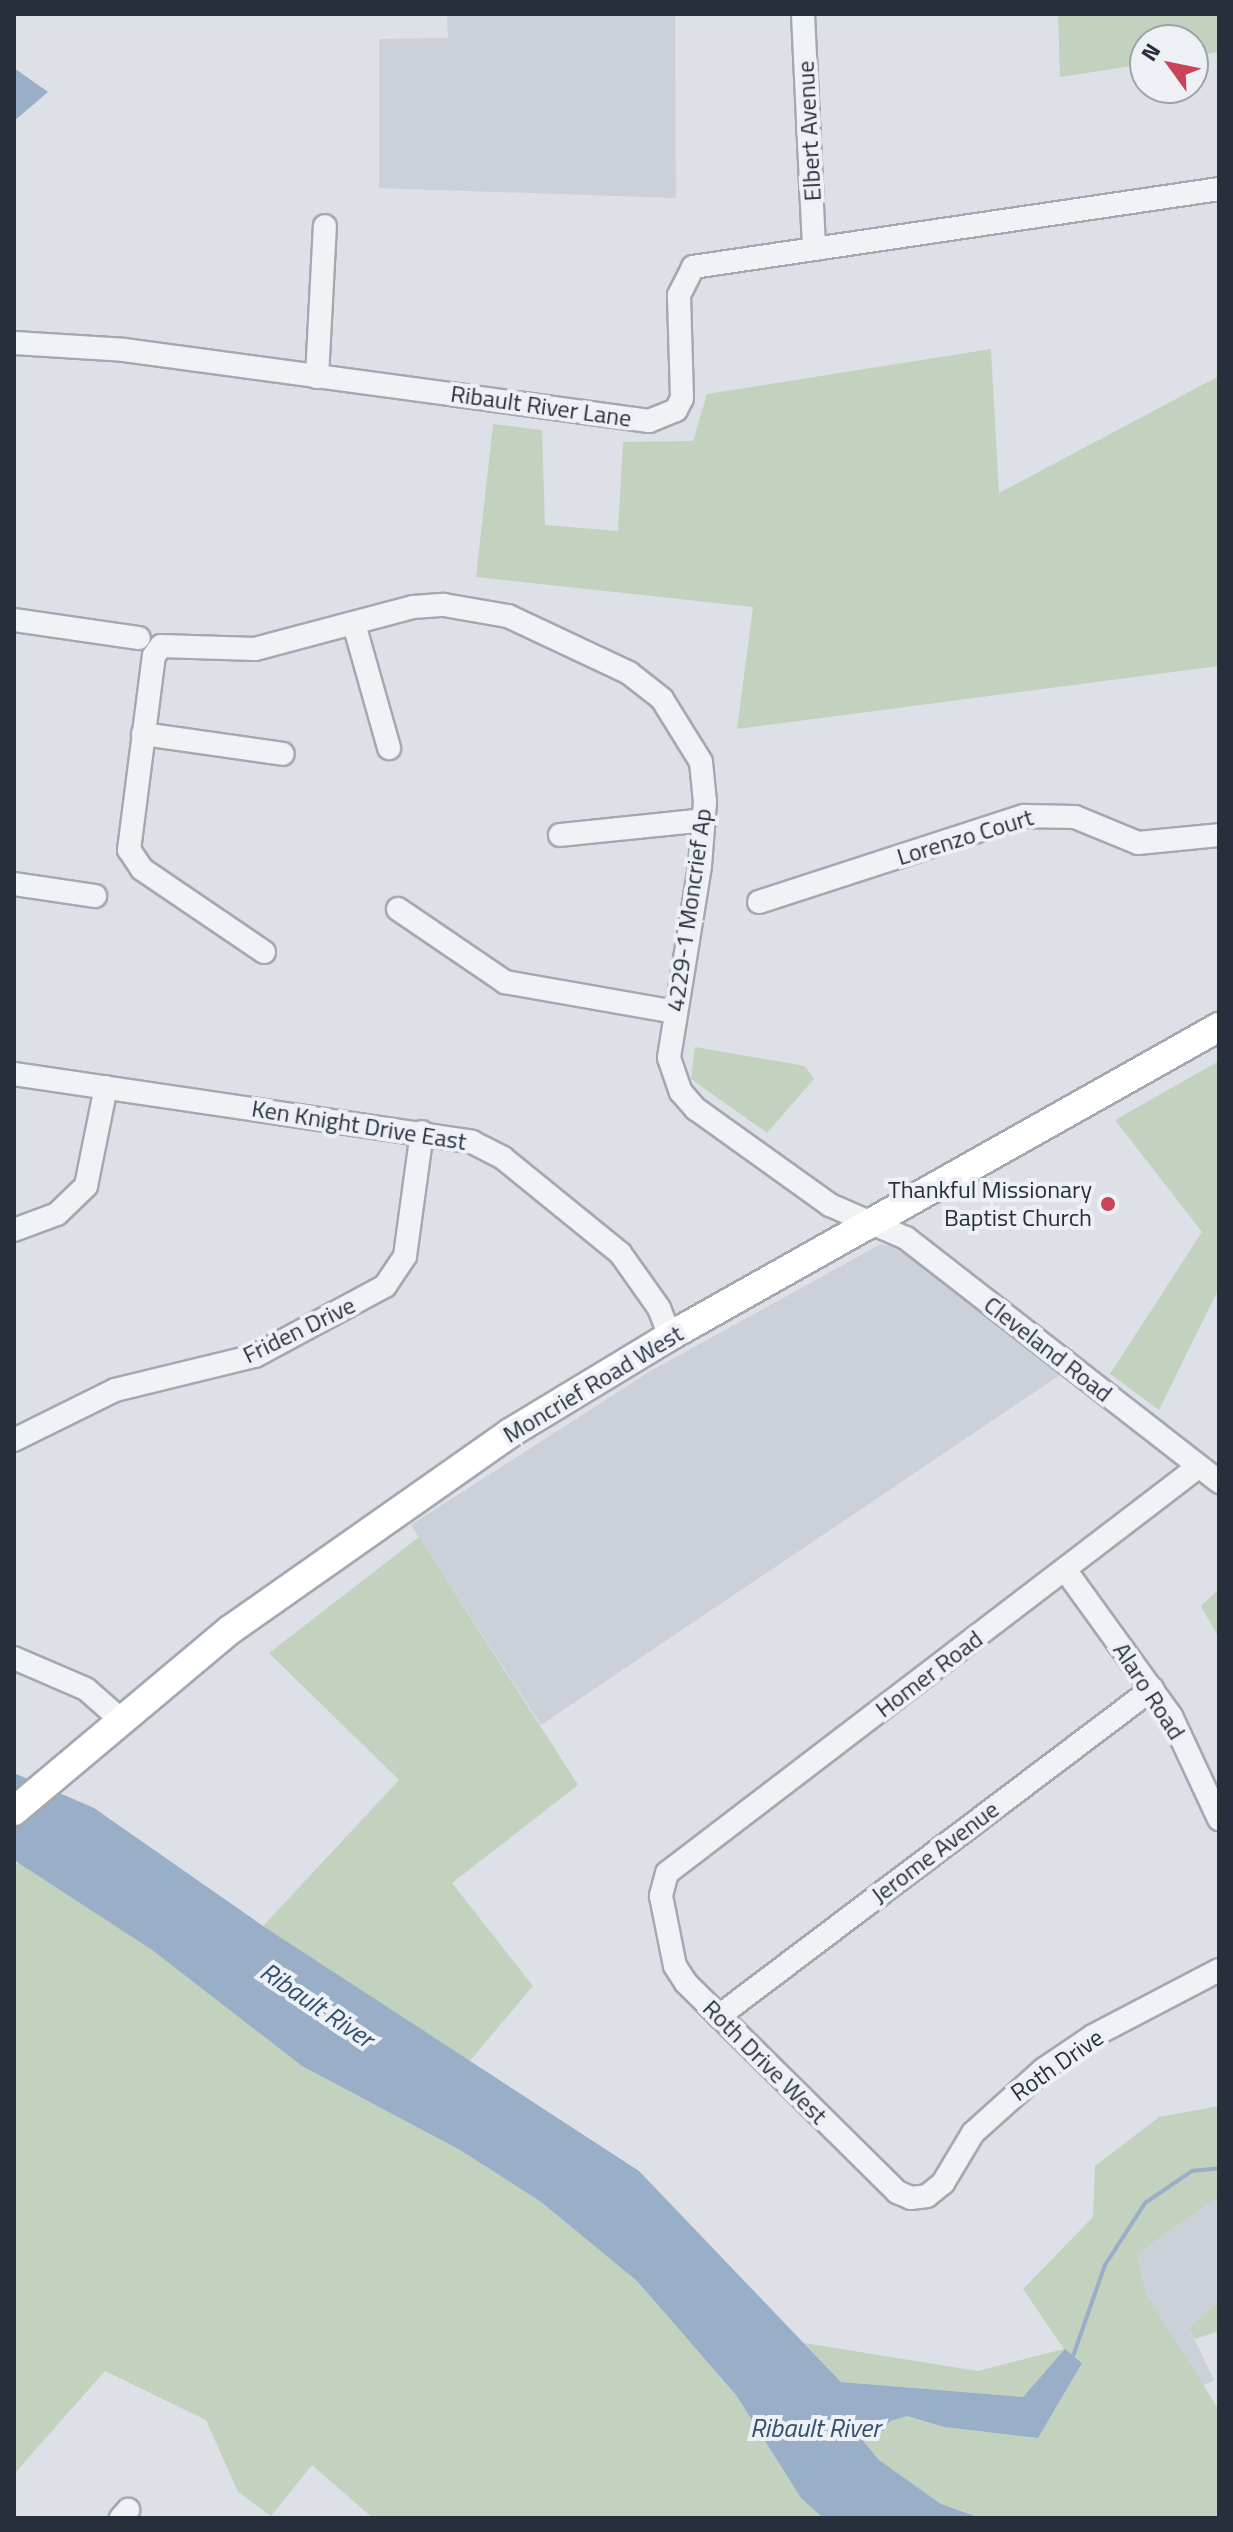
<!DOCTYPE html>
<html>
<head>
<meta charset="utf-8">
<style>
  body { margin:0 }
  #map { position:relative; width:1233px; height:2532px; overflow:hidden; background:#dde1e7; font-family:"Titillium Web",sans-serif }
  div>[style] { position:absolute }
  .built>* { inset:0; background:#cbd0d9 }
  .green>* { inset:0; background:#c3d1bf }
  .water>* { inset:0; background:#98afc7 }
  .stream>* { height:4px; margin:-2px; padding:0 2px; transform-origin:2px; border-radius:2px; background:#98afc7 }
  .roads { filter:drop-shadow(2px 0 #a3a8b1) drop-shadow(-2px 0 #a3a8b1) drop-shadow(0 2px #a3a8b1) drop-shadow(0 -2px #a3a8b1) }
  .minor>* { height:22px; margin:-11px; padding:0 11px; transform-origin:11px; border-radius:11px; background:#f0f2f5 }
  .major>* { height:28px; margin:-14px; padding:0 14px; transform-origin:14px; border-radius:14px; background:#fff }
  .dots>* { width:22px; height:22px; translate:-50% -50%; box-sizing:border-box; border:4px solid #edf0f5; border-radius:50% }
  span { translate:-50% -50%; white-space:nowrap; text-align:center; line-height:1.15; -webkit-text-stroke:8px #edf0f5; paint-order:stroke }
  .street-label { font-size:24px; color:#272f3d }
  .poi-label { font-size:24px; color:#272f3d }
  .right { translate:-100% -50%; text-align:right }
  .water-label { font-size:26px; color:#324e70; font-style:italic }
  .frame { position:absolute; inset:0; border:16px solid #272f3d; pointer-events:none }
  .north { position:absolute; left:1129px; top:24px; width:80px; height:80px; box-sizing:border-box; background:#edf0f5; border:2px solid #9ea3ab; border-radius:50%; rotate:303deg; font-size:22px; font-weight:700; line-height:32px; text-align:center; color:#272f3d }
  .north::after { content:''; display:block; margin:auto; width:28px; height:36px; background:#cb4358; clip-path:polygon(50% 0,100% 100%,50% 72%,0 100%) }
</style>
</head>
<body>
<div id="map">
  <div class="built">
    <div style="clip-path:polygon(447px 14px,675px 14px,676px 198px,379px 188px,379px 39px,448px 38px)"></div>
    <div style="clip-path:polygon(881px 1244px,905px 1250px,1060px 1375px,541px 1725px,411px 1525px,649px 1372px)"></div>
    <div style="clip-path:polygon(1219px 2196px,1219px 2301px,1189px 2328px,1214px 2380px,1202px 2386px,1146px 2294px,1137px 2254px)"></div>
  </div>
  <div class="green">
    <div style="clip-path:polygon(1058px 14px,1219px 14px,1219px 52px,1193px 56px,1193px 40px,1145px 40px,1145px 64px,1060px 77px)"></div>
    <div style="clip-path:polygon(991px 349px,999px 493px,1219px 376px,1219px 666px,737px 729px,753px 607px,476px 577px,493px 424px,542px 430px,545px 525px,618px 531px,623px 442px,693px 441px,707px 394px)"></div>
    <div style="clip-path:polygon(695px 1047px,805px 1066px,814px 1079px,767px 1133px,691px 1079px)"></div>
    <div style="clip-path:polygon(1219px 1061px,1219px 1288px,1159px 1410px,1110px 1374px,1202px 1232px,1115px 1120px)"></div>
    <div style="clip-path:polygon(419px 1537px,578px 1785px,452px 1883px,533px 1986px,469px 2062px,263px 1926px,399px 1780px,269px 1653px)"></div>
    <div style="clip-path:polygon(1219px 1589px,1219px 1638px,1201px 1606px)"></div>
    <div style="clip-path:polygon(19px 1862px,152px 1950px,302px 2066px,460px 2150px,541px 2202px,637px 2281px,736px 2395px,801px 2498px,823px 2518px,373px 2518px,312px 2465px,271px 2516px,238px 2492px,206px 2420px,105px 2371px,14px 2474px,14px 1865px)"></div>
    <div style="clip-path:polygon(1219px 2106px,1219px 2196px,1137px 2254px,1146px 2294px,1219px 2410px,1219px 2518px,981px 2518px,941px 2504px,879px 2460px,864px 2442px,868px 2426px,907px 2416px,944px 2427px,1038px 2438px,1082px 2362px,1065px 2350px,1023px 2397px,841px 2382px,804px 2343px,978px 2371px,1064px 2349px,1023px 2289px,1093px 2217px,1095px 2166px,1159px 2117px)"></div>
    <div style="clip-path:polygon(1219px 2301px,1219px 2331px,1195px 2339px,1189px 2328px)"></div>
  </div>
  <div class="water">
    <div style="clip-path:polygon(14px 68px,48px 92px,14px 121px)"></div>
    <div style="clip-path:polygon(14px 1773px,94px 1808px,263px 1926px,639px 2171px,841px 2382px,1023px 2397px,1065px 2349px,1082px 2363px,1038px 2438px,944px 2427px,907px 2416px,890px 2421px,883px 2431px,869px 2427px,864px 2442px,879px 2460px,941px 2504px,981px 2518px,823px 2518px,801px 2498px,736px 2395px,637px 2281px,541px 2202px,460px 2150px,302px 2066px,152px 1950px,14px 1860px)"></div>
  </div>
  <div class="stream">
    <div style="left:1072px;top:2359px;width:100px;rotate:-70.7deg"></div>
    <div style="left:1105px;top:2265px;width:74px;rotate:-57.2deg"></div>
    <div style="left:1145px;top:2203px;width:57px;rotate:-34.2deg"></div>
    <div style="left:1192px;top:2171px;width:27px;rotate:-6deg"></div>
  </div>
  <div class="roads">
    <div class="minor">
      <div style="left:803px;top:14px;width:234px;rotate:87.3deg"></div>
      <div style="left:14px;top:343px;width:110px;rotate:3.6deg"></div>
      <div style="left:124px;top:350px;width:530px;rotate:7.7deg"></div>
      <div style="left:649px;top:421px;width:29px;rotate:-22deg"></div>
      <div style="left:676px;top:410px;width:13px;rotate:-63deg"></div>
      <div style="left:682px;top:398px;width:103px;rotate:-91.7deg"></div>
      <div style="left:679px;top:295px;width:31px;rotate:-63deg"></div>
      <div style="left:693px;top:267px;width:532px;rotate:-8.43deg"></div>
      <div style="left:317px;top:377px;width:151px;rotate:-87deg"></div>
      <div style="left:14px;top:620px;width:126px;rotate:8.2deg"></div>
      <div style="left:354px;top:624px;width:129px;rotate:74.2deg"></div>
      <div style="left:143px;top:734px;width:141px;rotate:8.1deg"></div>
      <div style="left:560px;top:835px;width:145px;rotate:-5.9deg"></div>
      <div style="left:14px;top:884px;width:82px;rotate:8.4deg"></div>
      <div style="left:759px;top:902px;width:279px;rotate:-18deg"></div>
      <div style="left:1024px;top:816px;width:51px;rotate:1.1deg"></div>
      <div style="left:1075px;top:817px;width:68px;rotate:22.4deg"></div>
      <div style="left:1138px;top:843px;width:81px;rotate:-5.6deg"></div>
      <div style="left:398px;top:909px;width:130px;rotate:34.3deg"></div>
      <div style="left:505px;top:982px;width:173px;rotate:10deg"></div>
      <div style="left:264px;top:952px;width:148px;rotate:-145.8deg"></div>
      <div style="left:142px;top:869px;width:23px;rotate:-124deg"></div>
      <div style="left:129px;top:850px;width:196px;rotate:-82.7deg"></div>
      <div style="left:154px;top:656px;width:12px;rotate:-55deg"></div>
      <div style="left:161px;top:646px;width:94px;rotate:1.8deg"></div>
      <div style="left:255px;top:649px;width:163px;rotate:-14.9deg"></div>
      <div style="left:413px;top:607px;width:31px;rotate:-4deg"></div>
      <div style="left:444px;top:605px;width:65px;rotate:9.8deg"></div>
      <div style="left:508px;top:616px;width:134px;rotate:25.2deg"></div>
      <div style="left:629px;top:673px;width:42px;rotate:38.2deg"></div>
      <div style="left:662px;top:699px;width:74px;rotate:58.2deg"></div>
      <div style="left:701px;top:762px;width:40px;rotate:84.3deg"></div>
      <div style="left:705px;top:802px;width:64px;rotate:94.5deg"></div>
      <div style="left:700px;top:866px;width:194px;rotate:99.2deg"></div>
      <div style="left:669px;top:1058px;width:36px;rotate:71deg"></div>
      <div style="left:681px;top:1092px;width:23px;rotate:49deg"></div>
      <div style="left:696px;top:1109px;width:165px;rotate:35.6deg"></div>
      <div style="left:830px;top:1205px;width:83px;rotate:23.5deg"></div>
      <div style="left:906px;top:1238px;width:397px;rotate:37.9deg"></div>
      <div style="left:14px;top:1074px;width:463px;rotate:8.4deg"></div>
      <div style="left:472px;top:1142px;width:35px;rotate:27deg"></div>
      <div style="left:503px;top:1158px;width:151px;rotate:39.1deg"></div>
      <div style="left:620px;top:1253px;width:67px;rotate:54.7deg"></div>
      <div style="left:659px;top:1308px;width:30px;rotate:69deg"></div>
      <div style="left:14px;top:1230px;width:46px;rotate:-20.4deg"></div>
      <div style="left:57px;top:1214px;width:40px;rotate:-44deg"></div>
      <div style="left:86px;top:1186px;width:101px;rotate:-78.6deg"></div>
      <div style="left:14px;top:1440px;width:113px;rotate:-26.3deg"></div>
      <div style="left:115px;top:1390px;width:144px;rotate:-13.7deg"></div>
      <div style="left:255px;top:1356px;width:148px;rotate:-28.3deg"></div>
      <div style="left:385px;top:1286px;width:36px;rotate:-56deg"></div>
      <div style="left:405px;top:1256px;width:125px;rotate:-82.2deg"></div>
      <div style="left:1198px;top:1467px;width:668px;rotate:142.6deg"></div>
      <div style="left:667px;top:1873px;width:24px;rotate:105deg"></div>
      <div style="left:661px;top:1896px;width:71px;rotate:78.7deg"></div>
      <div style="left:675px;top:1966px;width:20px;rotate:57deg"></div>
      <div style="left:686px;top:1983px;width:297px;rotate:44.7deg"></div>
      <div style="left:897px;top:2192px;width:15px;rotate:23deg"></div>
      <div style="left:911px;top:2198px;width:16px;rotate:-7deg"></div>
      <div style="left:927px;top:2196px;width:21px;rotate:-39deg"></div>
      <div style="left:943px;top:2183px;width:58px;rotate:-59deg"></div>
      <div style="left:973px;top:2133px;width:96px;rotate:-42deg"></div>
      <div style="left:1044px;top:2069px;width:59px;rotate:-34deg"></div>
      <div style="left:1093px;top:2036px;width:142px;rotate:-27.6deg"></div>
      <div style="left:1066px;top:1571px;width:179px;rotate:54.1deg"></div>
      <div style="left:1171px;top:1716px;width:114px;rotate:65deg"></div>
      <div style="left:14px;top:1658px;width:78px;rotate:23.3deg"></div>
      <div style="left:86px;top:1689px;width:45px;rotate:41.4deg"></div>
      <div style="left:719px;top:2016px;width:543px;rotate:-37.06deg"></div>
      <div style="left:121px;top:2518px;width:11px;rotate:-49deg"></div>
    </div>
    <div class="major">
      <div style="left:14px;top:1811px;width:282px;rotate:-40deg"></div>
      <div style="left:230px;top:1630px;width:342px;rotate:-35.1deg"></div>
      <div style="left:510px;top:1433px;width:187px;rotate:-31.2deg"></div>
      <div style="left:670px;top:1336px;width:630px;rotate:-29.37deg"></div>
    </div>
  </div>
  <div class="dots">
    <div style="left:1108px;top:1204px;background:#cb4358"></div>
  </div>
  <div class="street-label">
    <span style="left:809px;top:131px;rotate:-93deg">Elbert Avenue</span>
    <span style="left:541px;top:406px;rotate:8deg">Ribault River Lane</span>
    <span style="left:965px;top:837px;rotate:-17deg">Lorenzo Court</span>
    <span style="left:689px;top:910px;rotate:-82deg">4229-1 Moncrief Ap</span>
    <span style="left:359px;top:1125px;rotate:9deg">Ken Knight Drive East</span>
    <span style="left:299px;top:1330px;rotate:-26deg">Friden Drive</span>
    <span style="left:1048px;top:1349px;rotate:38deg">Cleveland Road</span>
    <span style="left:593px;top:1384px;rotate:-31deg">Moncrief Road West</span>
    <span style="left:929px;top:1674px;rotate:-37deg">Homer Road</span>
    <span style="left:1149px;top:1691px;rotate:57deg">Alaro Road</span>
    <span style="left:935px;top:1852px;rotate:-37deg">Jerome Avenue</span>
    <span style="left:765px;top:2062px;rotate:45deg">Roth Drive West</span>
    <span style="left:1057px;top:2065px;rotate:-35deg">Roth Drive</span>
  </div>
  <div class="poi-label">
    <span class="right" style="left:1092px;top:1204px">Thankful Missionary<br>Baptist Church</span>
  </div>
  <div class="water-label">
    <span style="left:317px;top:2005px;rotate:34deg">Ribault River</span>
    <span style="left:815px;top:2428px">Ribault River</span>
  </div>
  <div class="frame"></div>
  <div class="north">N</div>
</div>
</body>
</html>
